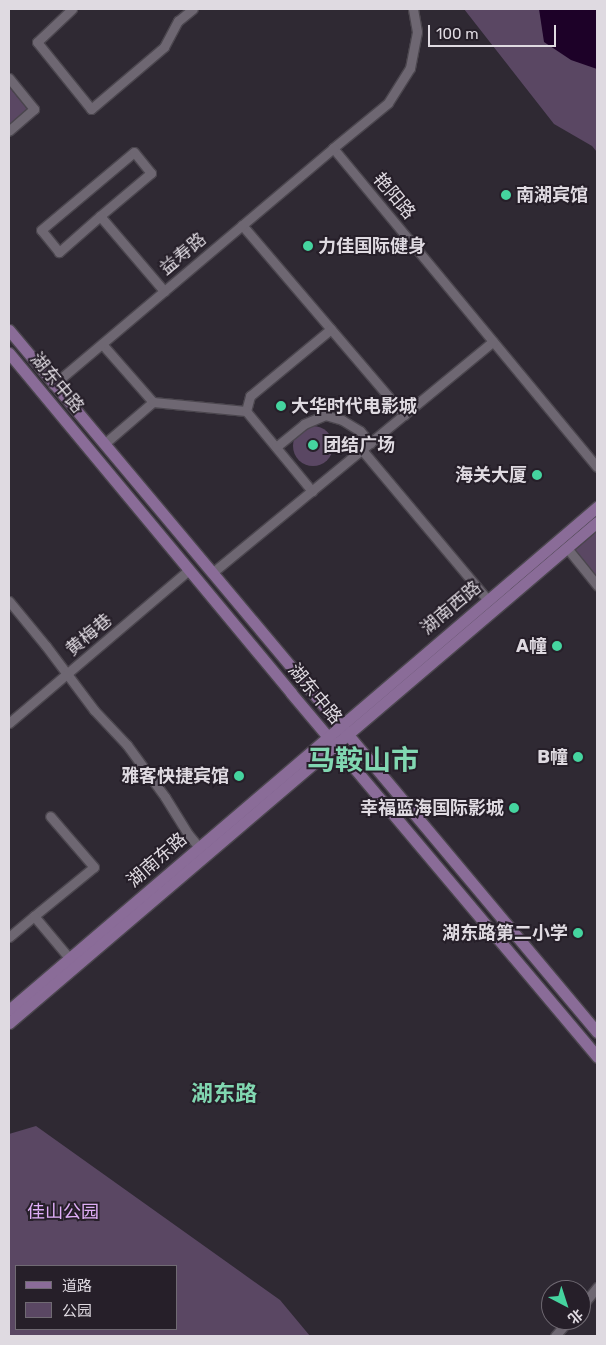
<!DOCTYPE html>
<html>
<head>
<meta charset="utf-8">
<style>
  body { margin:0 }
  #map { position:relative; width:606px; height:1345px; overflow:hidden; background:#2f2933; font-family:Rubik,"Noto Sans SC",sans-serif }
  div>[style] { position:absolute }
  .green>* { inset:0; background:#5a4763 }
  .round { border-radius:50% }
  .water>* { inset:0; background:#1d0128 }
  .roads { filter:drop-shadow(1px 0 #4b464e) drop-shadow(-1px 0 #4b464e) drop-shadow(0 1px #4b464e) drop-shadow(0 -1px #4b464e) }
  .minor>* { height:9px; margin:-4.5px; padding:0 4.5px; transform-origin:4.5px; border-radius:4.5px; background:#6e6772 }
  .major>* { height:11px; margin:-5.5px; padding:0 5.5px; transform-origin:5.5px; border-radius:5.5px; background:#8a6c98 }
  .dots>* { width:14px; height:14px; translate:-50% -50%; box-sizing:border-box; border:2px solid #261f29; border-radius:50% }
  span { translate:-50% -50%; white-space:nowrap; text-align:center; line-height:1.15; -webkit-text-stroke:4px #261f29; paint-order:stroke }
  .poi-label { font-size:18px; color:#dfdae1; font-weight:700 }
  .left { translate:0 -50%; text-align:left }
  .right { translate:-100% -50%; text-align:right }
  .street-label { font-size:18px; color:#dfdae1 }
  .park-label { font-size:18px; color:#dfaef7 }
  .district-label { font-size:22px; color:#81d7b1; font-weight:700 }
  .town-label { font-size:28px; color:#81d7b1; font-weight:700 }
  .frame { position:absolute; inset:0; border:10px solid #dfdae1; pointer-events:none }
  .legend { position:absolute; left:15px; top:1265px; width:162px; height:65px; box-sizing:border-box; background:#261f29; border:1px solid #706a73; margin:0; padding:6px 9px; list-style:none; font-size:15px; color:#dfdae1 }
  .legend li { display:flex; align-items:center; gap:10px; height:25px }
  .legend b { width:25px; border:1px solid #706a73 }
  .north { position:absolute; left:541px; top:1280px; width:50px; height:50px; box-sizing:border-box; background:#261f29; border:1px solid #706a73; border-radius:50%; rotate:140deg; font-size:14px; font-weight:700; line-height:20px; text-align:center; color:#dfdae1 }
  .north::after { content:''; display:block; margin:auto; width:18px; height:22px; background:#45d49f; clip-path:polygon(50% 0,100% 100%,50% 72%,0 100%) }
  .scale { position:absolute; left:428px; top:25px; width:128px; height:22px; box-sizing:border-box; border:2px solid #dfdae1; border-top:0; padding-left:6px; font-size:15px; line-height:18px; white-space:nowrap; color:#dfdae1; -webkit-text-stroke:4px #261f29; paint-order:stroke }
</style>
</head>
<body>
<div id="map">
  <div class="green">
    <div style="clip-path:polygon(464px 9px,597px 9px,597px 152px,592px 146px,554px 124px)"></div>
    <div style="clip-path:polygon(9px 87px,28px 110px,9px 126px)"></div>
    <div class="round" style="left:293px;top:426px;width:40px;height:40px"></div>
    <div style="clip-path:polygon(597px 522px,597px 585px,567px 548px)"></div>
    <div style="clip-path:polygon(evenodd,36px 1126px,280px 1300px,310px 1336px,9px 1336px,9px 1134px,36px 1126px,176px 1266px,176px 1329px,16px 1329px,16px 1266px,176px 1266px)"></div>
  </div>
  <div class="water">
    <div style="clip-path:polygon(539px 9px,597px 9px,597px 69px,571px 60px,544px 42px)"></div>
  </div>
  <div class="roads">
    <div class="minor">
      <div style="left:72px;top:9px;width:48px;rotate:136.7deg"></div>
      <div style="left:37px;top:42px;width:86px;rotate:51.1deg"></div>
      <div style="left:91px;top:109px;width:96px;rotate:-40.3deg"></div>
      <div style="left:164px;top:47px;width:30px;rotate:-62deg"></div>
      <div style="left:178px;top:21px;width:19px;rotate:-39deg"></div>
      <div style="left:413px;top:9px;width:23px;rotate:80deg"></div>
      <div style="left:417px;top:32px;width:37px;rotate:101deg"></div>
      <div style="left:410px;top:68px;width:41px;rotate:122.2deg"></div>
      <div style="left:388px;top:103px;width:71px;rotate:140.7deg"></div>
      <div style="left:333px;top:148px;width:414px;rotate:50.4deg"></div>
      <div style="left:9px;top:78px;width:40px;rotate:51deg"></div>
      <div style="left:34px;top:109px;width:33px;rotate:139deg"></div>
      <div style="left:100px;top:216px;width:55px;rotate:138.7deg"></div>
      <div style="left:59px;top:252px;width:28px;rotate:-129deg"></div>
      <div style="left:41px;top:230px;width:121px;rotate:-40deg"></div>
      <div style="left:134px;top:152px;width:27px;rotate:51deg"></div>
      <div style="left:151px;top:173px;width:67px;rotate:139.9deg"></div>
      <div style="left:100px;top:216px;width:99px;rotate:49.5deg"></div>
      <div style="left:242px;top:225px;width:250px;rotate:49.5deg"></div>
      <div style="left:102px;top:344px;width:77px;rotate:48.7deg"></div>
      <div style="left:53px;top:385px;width:367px;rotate:-40.2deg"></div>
      <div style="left:246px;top:411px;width:16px;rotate:-75deg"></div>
      <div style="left:250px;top:396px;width:105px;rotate:-39.6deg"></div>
      <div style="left:104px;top:444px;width:65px;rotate:-40.6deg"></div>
      <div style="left:153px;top:402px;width:93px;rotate:5.5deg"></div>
      <div style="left:246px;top:411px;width:104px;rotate:50.5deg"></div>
      <div style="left:276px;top:447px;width:36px;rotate:-39deg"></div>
      <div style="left:304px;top:424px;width:23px;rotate:-23deg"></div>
      <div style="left:325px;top:415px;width:18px;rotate:16deg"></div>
      <div style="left:342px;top:420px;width:21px;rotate:31deg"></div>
      <div style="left:360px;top:431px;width:16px;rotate:50deg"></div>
      <div style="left:362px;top:450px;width:196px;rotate:50deg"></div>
      <div style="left:567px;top:548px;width:48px;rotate:51deg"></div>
      <div style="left:212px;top:573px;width:364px;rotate:-39.5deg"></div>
      <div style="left:9px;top:601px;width:58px;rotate:50.6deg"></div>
      <div style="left:46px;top:646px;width:80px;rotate:53.1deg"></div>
      <div style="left:94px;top:710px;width:48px;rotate:46.7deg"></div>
      <div style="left:127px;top:745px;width:64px;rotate:53.8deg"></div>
      <div style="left:165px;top:797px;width:44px;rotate:58.1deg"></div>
      <div style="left:188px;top:834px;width:17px;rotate:50deg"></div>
      <div style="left:9px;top:723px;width:236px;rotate:-40.4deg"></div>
      <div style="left:34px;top:916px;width:77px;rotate:-39.2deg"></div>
      <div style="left:94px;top:867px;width:67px;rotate:-130.8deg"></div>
      <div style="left:9px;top:937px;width:33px;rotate:-40deg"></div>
      <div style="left:34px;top:916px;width:56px;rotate:50.1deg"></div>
      <div style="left:581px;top:1307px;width:26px;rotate:-51deg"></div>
      <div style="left:555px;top:1336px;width:21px;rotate:-49deg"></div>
    </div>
    <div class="major">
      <div style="left:9px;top:330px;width:916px;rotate:50.05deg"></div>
      <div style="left:9px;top:353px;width:442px;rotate:50.3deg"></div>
      <div style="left:291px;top:693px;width:476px;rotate:49.9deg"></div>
      <div style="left:9px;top:1010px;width:774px;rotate:-40.55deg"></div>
      <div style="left:9px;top:1023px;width:772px;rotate:-40.43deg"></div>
    </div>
  </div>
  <div class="dots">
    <div style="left:506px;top:195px;background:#45d49f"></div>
    <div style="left:308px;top:246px;background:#45d49f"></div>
    <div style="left:281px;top:406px;background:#45d49f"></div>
    <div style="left:313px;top:445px;background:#45d49f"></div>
    <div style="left:537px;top:475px;background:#45d49f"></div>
    <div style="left:557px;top:646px;background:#45d49f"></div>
    <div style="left:578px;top:757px;background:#45d49f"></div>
    <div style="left:239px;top:776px;background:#45d49f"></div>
    <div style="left:514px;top:808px;background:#45d49f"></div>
    <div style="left:578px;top:933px;background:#45d49f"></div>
  </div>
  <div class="poi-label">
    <span class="left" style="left:516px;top:195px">南湖宾馆</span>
    <span class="left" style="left:318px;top:246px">力佳国际健身</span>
    <span class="left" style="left:291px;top:406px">大华时代电影城</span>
    <span class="left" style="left:323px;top:445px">团结广场</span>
    <span class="right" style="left:527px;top:475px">海关大厦</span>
    <span class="right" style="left:547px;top:646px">A幢</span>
    <span class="right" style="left:568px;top:757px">B幢</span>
    <span class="right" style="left:229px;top:776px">雅客快捷宾馆</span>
    <span class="right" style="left:504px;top:808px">幸福蓝海国际影城</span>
    <span class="right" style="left:568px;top:933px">湖东路第二小学</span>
  </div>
  <div class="street-label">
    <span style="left:394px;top:196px;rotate:50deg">艳阳路</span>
    <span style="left:183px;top:254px;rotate:-40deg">益寿路</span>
    <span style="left:57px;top:383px;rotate:50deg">湖东中路</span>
    <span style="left:451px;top:608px;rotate:-40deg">湖南西路</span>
    <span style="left:89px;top:635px;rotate:-40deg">黄梅巷</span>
    <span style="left:315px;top:694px;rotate:50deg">湖东中路</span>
    <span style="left:157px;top:860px;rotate:-41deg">湖南东路</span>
  </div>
  <div class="park-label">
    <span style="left:63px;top:1212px">佳山公园</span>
  </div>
  <div class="district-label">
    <span style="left:224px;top:1094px">湖东路</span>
  </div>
  <div class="town-label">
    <span style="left:363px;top:761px">马鞍山市</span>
  </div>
  <div class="frame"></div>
  <ul class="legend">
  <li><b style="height:6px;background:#8a6c98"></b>道路</li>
  <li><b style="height:14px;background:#5a4763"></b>公园</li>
  </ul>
  <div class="north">北</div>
  <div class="scale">100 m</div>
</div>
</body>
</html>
